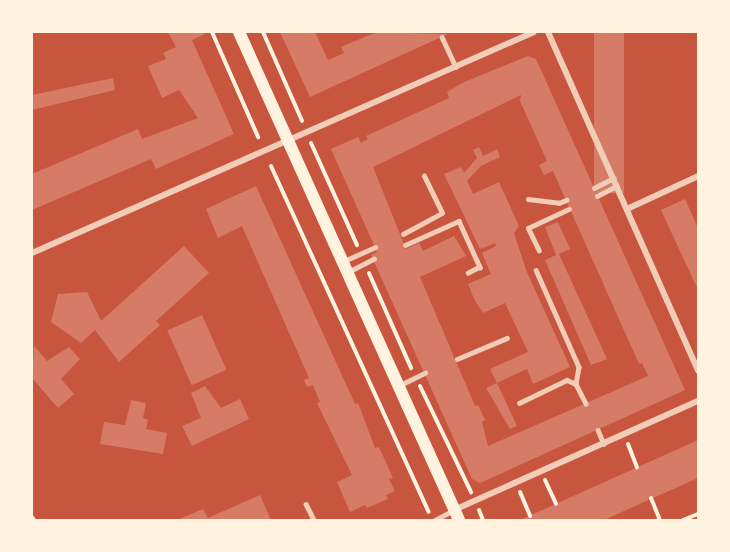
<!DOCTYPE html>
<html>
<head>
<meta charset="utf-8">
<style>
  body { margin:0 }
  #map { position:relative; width:730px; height:552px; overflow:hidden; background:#c8553d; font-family:"Work Sans",sans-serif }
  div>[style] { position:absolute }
  .building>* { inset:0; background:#d67c66; transform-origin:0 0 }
  .path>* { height:4px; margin:-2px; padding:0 2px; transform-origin:2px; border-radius:2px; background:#fff3e0 }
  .service>* { height:4.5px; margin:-2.25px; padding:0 2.25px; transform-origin:2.25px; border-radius:2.25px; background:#f1ccb7 }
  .minor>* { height:6px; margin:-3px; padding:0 3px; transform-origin:3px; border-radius:3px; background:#f1ccb7 }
  .secondary>* { height:12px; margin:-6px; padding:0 6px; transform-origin:6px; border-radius:6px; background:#fff3e0 }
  span { translate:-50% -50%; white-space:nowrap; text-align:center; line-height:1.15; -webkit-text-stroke:5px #fff3e0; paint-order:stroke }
  .frame { position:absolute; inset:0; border:33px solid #fff3e0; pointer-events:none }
</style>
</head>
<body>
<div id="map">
  <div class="building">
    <div style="clip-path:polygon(168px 32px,203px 32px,205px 34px,192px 40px,234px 134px,156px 169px,151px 159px,32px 210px,32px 174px,138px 129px,142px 139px,198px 118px,179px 90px,162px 98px,148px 66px,166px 59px,163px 53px,176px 47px)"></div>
    <div style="clip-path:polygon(280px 32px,315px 32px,328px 60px,344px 53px,341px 47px,377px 32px,448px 34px,310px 97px)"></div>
    <div style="left:594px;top:32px;width:30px;height:161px"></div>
    <div style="clip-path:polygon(evenodd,528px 56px,536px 59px,685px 390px,480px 483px,472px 479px,371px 255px,377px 252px,331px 149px,358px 137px,361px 143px,368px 139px,366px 136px,449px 98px,447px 92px,462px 83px,528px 56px,521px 95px,520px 101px,547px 161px,539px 165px,544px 175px,553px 171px,639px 364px,642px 363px,648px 376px,488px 446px,482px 422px,485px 420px,478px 405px,475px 406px,420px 277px,466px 256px,454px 236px,423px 251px,419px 243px,406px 249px,373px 167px,521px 95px)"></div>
    <div style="clip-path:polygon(113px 78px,115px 90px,32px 110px,32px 95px)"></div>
    <div style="clip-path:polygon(479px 147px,483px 156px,497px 149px,500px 157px,481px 166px,467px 181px,473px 194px,499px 182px,519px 226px,514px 233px,526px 270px,570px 367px,533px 384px,527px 369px,497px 383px,517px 426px,510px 429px,486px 388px,497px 383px,490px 369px,528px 352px,505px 303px,483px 313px,474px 299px,468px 284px,491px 274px,482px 253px,496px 246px,495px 243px,480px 249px,444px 174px,461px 167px,464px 173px,477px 158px,473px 150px)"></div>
    <div style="clip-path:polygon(256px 186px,355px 404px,358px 403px,375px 448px,379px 447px,393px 478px,389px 479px,395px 491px,386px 495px,388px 499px,367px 508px,365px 505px,350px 512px,337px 482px,352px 475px,317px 403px,320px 402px,313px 385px,307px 387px,304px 380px,309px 378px,242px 226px,218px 238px,206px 209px)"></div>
    <div style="clip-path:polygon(685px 199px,698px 228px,698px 290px,661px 210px)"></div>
    <div style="clip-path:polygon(558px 222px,570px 249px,559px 254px,607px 359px,591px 365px,545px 260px,556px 255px,545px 227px)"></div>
    <div style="clip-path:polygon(184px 246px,209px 273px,156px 321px,160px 325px,119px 362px,95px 330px,81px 343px,51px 322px,58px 294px,87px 292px,101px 321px)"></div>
    <div style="left:202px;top:315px;width:60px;height:38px;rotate:66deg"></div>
    <div style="clip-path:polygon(34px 346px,47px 361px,69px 347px,80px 359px,61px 379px,74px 394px,58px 408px,32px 378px)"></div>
    <div style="clip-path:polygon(205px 386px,221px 408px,240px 399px,249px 419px,192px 446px,182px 426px,201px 418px,191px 393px)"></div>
    <div style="clip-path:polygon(131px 400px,146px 403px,143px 418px,148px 420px,146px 429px,167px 433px,163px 454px,100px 444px,104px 422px,125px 425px)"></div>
    <div style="clip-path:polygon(698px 440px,698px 478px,604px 520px,520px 520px)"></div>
    <div style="clip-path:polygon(260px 495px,271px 520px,177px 520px,203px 509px,208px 518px)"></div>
  </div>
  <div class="path">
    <div style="left:212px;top:32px;width:115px;rotate:66.3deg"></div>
    <div style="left:263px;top:32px;width:97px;rotate:66.3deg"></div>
    <div style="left:311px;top:143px;width:112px;rotate:65.7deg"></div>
    <div style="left:271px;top:166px;width:380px;rotate:65.5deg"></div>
    <div style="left:369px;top:273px;width:104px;rotate:66.1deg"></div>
    <div style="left:420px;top:386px;width:118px;rotate:64.3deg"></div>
    <div style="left:628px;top:444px;width:25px;rotate:69deg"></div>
    <div style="left:545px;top:480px;width:26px;rotate:65deg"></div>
    <div style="left:520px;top:492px;width:26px;rotate:67deg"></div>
    <div style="left:651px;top:498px;width:24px;rotate:68deg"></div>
    <div style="left:479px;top:510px;width:11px;rotate:68deg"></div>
    <div style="left:32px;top:517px;width:4px;rotate:56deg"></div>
    <div style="left:683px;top:520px;width:16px;rotate:-22deg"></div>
  </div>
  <div class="service">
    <div style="left:442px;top:37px;width:33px;rotate:65deg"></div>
    <div style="left:594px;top:188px;width:22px;rotate:-27deg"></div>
    <div style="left:597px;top:196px;width:22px;rotate:-27deg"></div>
    <div style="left:528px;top:199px;width:31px;rotate:7deg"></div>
    <div style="left:559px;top:203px;width:8px;rotate:-23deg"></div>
    <div style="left:403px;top:234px;width:44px;rotate:-28.3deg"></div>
    <div style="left:442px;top:213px;width:41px;rotate:-115.9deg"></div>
    <div style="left:405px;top:245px;width:59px;rotate:-24deg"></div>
    <div style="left:459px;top:221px;width:51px;rotate:65.5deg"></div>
    <div style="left:480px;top:267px;width:13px;rotate:153deg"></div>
    <div style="left:539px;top:251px;width:25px;rotate:-116deg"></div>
    <div style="left:528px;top:228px;width:45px;rotate:-24.9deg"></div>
    <div style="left:344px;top:261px;width:34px;rotate:-24deg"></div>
    <div style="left:536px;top:270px;width:106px;rotate:66.1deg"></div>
    <div style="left:579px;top:367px;width:17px;rotate:100deg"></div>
    <div style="left:576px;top:384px;width:22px;rotate:63deg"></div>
    <div style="left:348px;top:272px;width:29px;rotate:-27deg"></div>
    <div style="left:457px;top:359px;width:54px;rotate:-22.8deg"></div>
    <div style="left:400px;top:385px;width:28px;rotate:-26deg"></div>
    <div style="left:519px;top:403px;width:53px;rotate:-25.6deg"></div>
    <div style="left:567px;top:380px;width:10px;rotate:24deg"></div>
    <div style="left:598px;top:430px;width:15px;rotate:67deg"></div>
    <div style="left:306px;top:504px;width:18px;rotate:63deg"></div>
    <div style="left:435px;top:520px;width:21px;rotate:-28deg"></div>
  </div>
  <div class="minor">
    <div style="left:548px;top:32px;width:370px;rotate:66.1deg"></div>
    <div style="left:627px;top:209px;width:78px;rotate:-24.9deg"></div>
    <div style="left:32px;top:253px;width:548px;rotate:-23.76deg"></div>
    <div style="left:454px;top:510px;width:267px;rotate:-24.1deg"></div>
  </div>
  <div class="secondary">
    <div style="left:239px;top:32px;width:535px;rotate:65.73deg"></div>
  </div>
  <div class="frame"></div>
</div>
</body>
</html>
